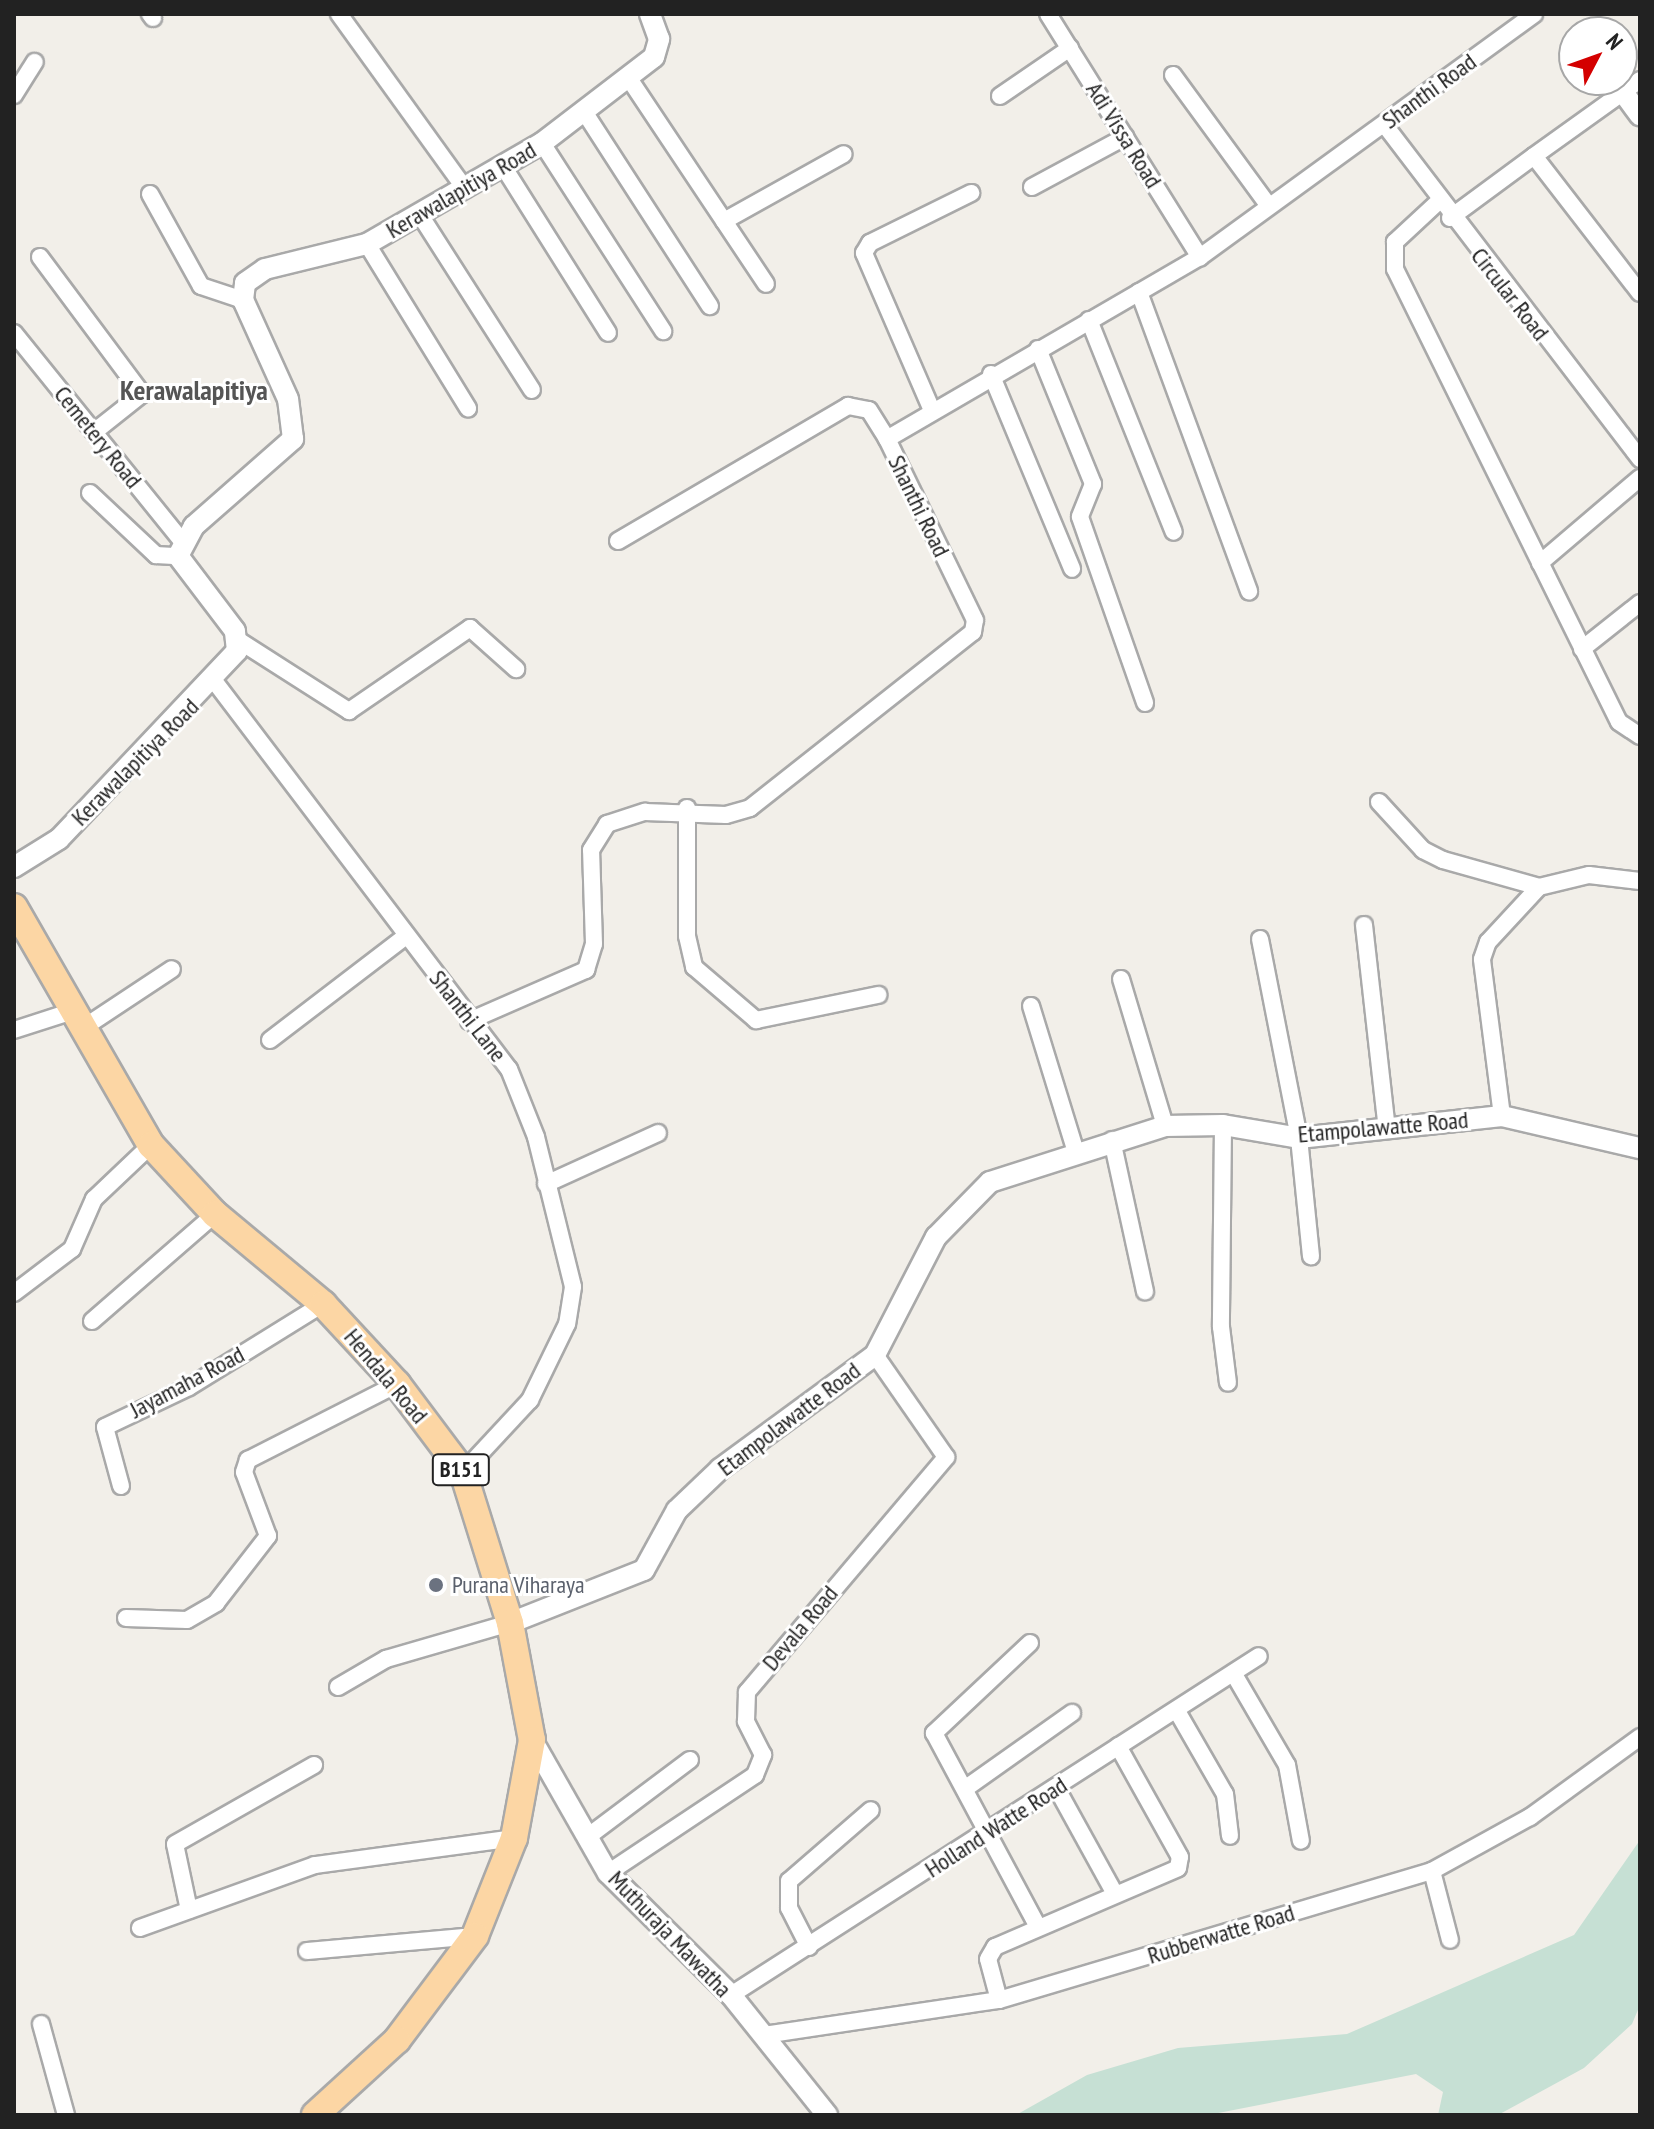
<!DOCTYPE html>
<html>
<head>
<meta charset="utf-8">
<style>
  body { margin:0 }
  #map { position:relative; width:1654px; height:2129px; overflow:hidden; background:#f2efe9; font-family:"PT Sans Narrow",sans-serif }
  div>[style] { position:absolute }
  .wetland>* { inset:0; background:#c6e0d4 }
  .roads { filter:drop-shadow(2px 0 #a9a9a9) drop-shadow(-2px 0 #a9a9a9) drop-shadow(0 2px #a9a9a9) drop-shadow(0 -2px #a9a9a9) }
  .minor>* { height:16px; margin:-8px; padding:0 8px; transform-origin:8px; border-radius:8px; background:#fff }
  .tertiary>* { height:20px; margin:-10px; padding:0 10px; transform-origin:10px; border-radius:10px; background:#fff }
  .primary>* { height:26px; margin:-13px; padding:0 13px; transform-origin:13px; border-radius:13px; background:#fcd6a4 }
  .dots>* { width:22px; height:22px; translate:-50% -50%; box-sizing:border-box; border:4px solid #fff; border-radius:50% }
  span { translate:-50% -50%; white-space:nowrap; text-align:center; line-height:1.15; -webkit-text-stroke:6px #fff; paint-order:stroke }
  .shield-label span { padding:2px 6px; background:#fff; border:2px solid; border-radius:6px; -webkit-text-stroke-width:0 }
  .shield-label { font-size:22px; color:#222; font-weight:700 }
  .street-label { font-size:24px; color:#222 }
  .worship-label { font-size:24px; color:#5b616d }
  .left { translate:0 -50%; text-align:left }
  .quarter-label { font-size:28px; color:#555; font-weight:700 }
  .frame { position:absolute; inset:0; border:16px solid #222; pointer-events:none }
  .north { position:absolute; left:1558px; top:16px; width:80px; height:80px; box-sizing:border-box; background:#fff; border:2px solid #a7a7a7; border-radius:50%; rotate:49deg; font-size:22px; font-weight:700; line-height:32px; text-align:center; color:#222 }
  .north::after { content:''; display:block; margin:auto; width:28px; height:36px; background:#d40000; clip-path:polygon(50% 0,100% 100%,50% 72%,0 100%) }
</style>
</head>
<body>
<div id="map">
  <div class="wetland">
    <div style="clip-path:polygon(1640px 1840px,1640px 2005px,1632px 2024px,1584px 2068px,1498px 2115px,1438px 2115px,1443px 2092px,1416px 2074px,1208px 2115px,1016px 2115px,1087px 2075px,1178px 2048px,1347px 2034px,1574px 1935px)"></div>
  </div>
  <div class="roads">
    <div class="minor">
      <div style="left:150px;top:14px;width:5px;rotate:53deg"></div>
      <div style="left:339px;top:14px;width:216px;rotate:54.2deg"></div>
      <div style="left:1048px;top:14px;width:287px;rotate:58deg"></div>
      <div style="left:1173px;top:75px;width:162px;rotate:53.8deg"></div>
      <div style="left:630px;top:80px;width:245px;rotate:56.3deg"></div>
      <div style="left:1640px;top:80px;width:130px;rotate:144.4deg"></div>
      <div style="left:1534px;top:156px;width:173px;rotate:52.3deg"></div>
      <div style="left:14px;top:95px;width:39px;rotate:-58deg"></div>
      <div style="left:1000px;top:96px;width:85px;rotate:-34.4deg"></div>
      <div style="left:585px;top:113px;width:230px;rotate:57.1deg"></div>
      <div style="left:1384px;top:124px;width:422px;rotate:52.6deg"></div>
      <div style="left:542px;top:143px;width:224px;rotate:57.2deg"></div>
      <div style="left:503px;top:166px;width:197px;rotate:57.8deg"></div>
      <div style="left:1032px;top:187px;width:106px;rotate:-28.3deg"></div>
      <div style="left:150px;top:194px;width:105px;rotate:61deg"></div>
      <div style="left:201px;top:286px;width:44px;rotate:18.4deg"></div>
      <div style="left:1438px;top:202px;width:59px;rotate:137.1deg"></div>
      <div style="left:1395px;top:242px;width:27px;rotate:90deg"></div>
      <div style="left:1395px;top:269px;width:505px;rotate:63.69deg"></div>
      <div style="left:1619px;top:722px;width:25px;rotate:34deg"></div>
      <div style="left:422px;top:218px;width:204px;rotate:57.4deg"></div>
      <div style="left:1450px;top:218px;width:104px;rotate:-36.4deg"></div>
      <div style="left:724px;top:221px;width:137px;rotate:-29.2deg"></div>
      <div style="left:367px;top:244px;width:193px;rotate:58.4deg"></div>
      <div style="left:40px;top:257px;width:171px;rotate:53.3deg"></div>
      <div style="left:142px;top:394px;width:61px;rotate:141.6deg"></div>
      <div style="left:1139px;top:292px;width:319px;rotate:69.8deg"></div>
      <div style="left:1089px;top:320px;width:228px;rotate:68.2deg"></div>
      <div style="left:14px;top:333px;width:267px;rotate:51.1deg"></div>
      <div style="left:1038px;top:349px;width:146px;rotate:67.8deg"></div>
      <div style="left:1093px;top:484px;width:35px;rotate:112deg"></div>
      <div style="left:1080px;top:517px;width:197px;rotate:70.7deg"></div>
      <div style="left:991px;top:374px;width:211px;rotate:67.4deg"></div>
      <div style="left:931px;top:408px;width:169px;rotate:-113.4deg"></div>
      <div style="left:864px;top:253px;width:12px;rotate:-59deg"></div>
      <div style="left:870px;top:243px;width:113px;rotate:-26.3deg"></div>
      <div style="left:90px;top:493px;width:91px;rotate:43.2deg"></div>
      <div style="left:156px;top:555px;width:22px;rotate:3deg"></div>
      <div style="left:618px;top:541px;width:267px;rotate:-30.4deg"></div>
      <div style="left:848px;top:406px;width:21px;rotate:11deg"></div>
      <div style="left:869px;top:410px;width:34px;rotate:58deg"></div>
      <div style="left:1540px;top:563px;width:131px;rotate:-40.4deg"></div>
      <div style="left:238px;top:640px;width:132px;rotate:32.6deg"></div>
      <div style="left:349px;top:711px;width:147px;rotate:-34.4deg"></div>
      <div style="left:470px;top:628px;width:62px;rotate:41.7deg"></div>
      <div style="left:1582px;top:649px;width:74px;rotate:-38.4deg"></div>
      <div style="left:215px;top:682px;width:486px;rotate:52.8deg"></div>
      <div style="left:509px;top:1069px;width:73px;rotate:68.3deg"></div>
      <div style="left:536px;top:1137px;width:154px;rotate:76.1deg"></div>
      <div style="left:573px;top:1287px;width:37px;rotate:99deg"></div>
      <div style="left:567px;top:1324px;width:85px;rotate:116deg"></div>
      <div style="left:530px;top:1400px;width:98px;rotate:132.9deg"></div>
      <div style="left:1379px;top:802px;width:65px;rotate:47.5deg"></div>
      <div style="left:1423px;top:850px;width:22px;rotate:27deg"></div>
      <div style="left:1443px;top:860px;width:100px;rotate:15.7deg"></div>
      <div style="left:1539px;top:887px;width:51px;rotate:-13.5deg"></div>
      <div style="left:1589px;top:875px;width:51px;rotate:6.7deg"></div>
      <div style="left:687px;top:808px;width:128px;rotate:90deg"></div>
      <div style="left:687px;top:936px;width:32px;rotate:77deg"></div>
      <div style="left:694px;top:967px;width:82px;rotate:40.5deg"></div>
      <div style="left:756px;top:1020px;width:125px;rotate:-11.6deg"></div>
      <div style="left:1364px;top:925px;width:206px;rotate:83.6deg"></div>
      <div style="left:1260px;top:939px;width:203px;rotate:78.9deg"></div>
      <div style="left:1299px;top:1138px;width:119px;rotate:84.2deg"></div>
      <div style="left:1121px;top:979px;width:153px;rotate:73.3deg"></div>
      <div style="left:1031px;top:1006px;width:150px;rotate:72.9deg"></div>
      <div style="left:469px;top:1021px;width:128px;rotate:-23.6deg"></div>
      <div style="left:586px;top:970px;width:27px;rotate:-73deg"></div>
      <div style="left:594px;top:944px;width:94px;rotate:-91.8deg"></div>
      <div style="left:591px;top:850px;width:31px;rotate:-58deg"></div>
      <div style="left:607px;top:824px;width:40px;rotate:-18deg"></div>
      <div style="left:645px;top:812px;width:81px;rotate:2.1deg"></div>
      <div style="left:726px;top:815px;width:25px;rotate:-16deg"></div>
      <div style="left:750px;top:808px;width:284px;rotate:-38.3deg"></div>
      <div style="left:973px;top:632px;width:12px;rotate:-81deg"></div>
      <div style="left:975px;top:620px;width:201px;rotate:-115.9deg"></div>
      <div style="left:887px;top:439px;width:362px;rotate:-30.2deg"></div>
      <div style="left:1200px;top:257px;width:413px;rotate:-36deg"></div>
      <div style="left:14px;top:1030px;width:59px;rotate:-17.8deg"></div>
      <div style="left:80px;top:1030px;width:110px;rotate:-33.5deg"></div>
      <div style="left:270px;top:1040px;width:171px;rotate:-37.4deg"></div>
      <div style="left:1502px;top:1116px;width:158px;rotate:-97.3deg"></div>
      <div style="left:1482px;top:959px;width:18px;rotate:-71deg"></div>
      <div style="left:1488px;top:942px;width:75px;rotate:-47.2deg"></div>
      <div style="left:1223px;top:1125px;width:202px;rotate:90.6deg"></div>
      <div style="left:1221px;top:1327px;width:56px;rotate:82.9deg"></div>
      <div style="left:1112px;top:1140px;width:155px;rotate:77.7deg"></div>
      <div style="left:546px;top:1184px;width:123px;rotate:-24.5deg"></div>
      <div style="left:14px;top:1293px;width:73px;rotate:-37.2deg"></div>
      <div style="left:72px;top:1249px;width:55px;rotate:-66.3deg"></div>
      <div style="left:94px;top:1199px;width:79px;rotate:-43.5deg"></div>
      <div style="left:92px;top:1321px;width:163px;rotate:-41deg"></div>
      <div style="left:121px;top:1486px;width:61px;rotate:-105.2deg"></div>
      <div style="left:105px;top:1427px;width:93px;rotate:-25.5deg"></div>
      <div style="left:189px;top:1387px;width:158px;rotate:-31.8deg"></div>
      <div style="left:126px;top:1618px;width:61px;rotate:1.9deg"></div>
      <div style="left:187px;top:1620px;width:34px;rotate:-30deg"></div>
      <div style="left:216px;top:1603px;width:85px;rotate:-52.2deg"></div>
      <div style="left:268px;top:1536px;width:68px;rotate:-110.6deg"></div>
      <div style="left:244px;top:1472px;width:13px;rotate:-72deg"></div>
      <div style="left:248px;top:1460px;width:167px;rotate:-27deg"></div>
      <div style="left:1030px;top:1643px;width:132px;rotate:136.8deg"></div>
      <div style="left:934px;top:1733px;width:218px;rotate:61.8deg"></div>
      <div style="left:1235px;top:1676px;width:103px;rotate:59.7deg"></div>
      <div style="left:1287px;top:1765px;width:77px;rotate:79.6deg"></div>
      <div style="left:338px;top:1687px;width:56px;rotate:-30.3deg"></div>
      <div style="left:386px;top:1659px;width:129px;rotate:-16.2deg"></div>
      <div style="left:1177px;top:1711px;width:96px;rotate:60deg"></div>
      <div style="left:1225px;top:1794px;width:42px;rotate:83.2deg"></div>
      <div style="left:1056px;top:1787px;width:122px;rotate:61.1deg"></div>
      <div style="left:966px;top:1788px;width:130px;rotate:-35.3deg"></div>
      <div style="left:586px;top:1838px;width:130px;rotate:-36.9deg"></div>
      <div style="left:1432px;top:1871px;width:71px;rotate:75.4deg"></div>
      <div style="left:608px;top:1873px;width:177px;rotate:-33.7deg"></div>
      <div style="left:755px;top:1775px;width:22px;rotate:-68deg"></div>
      <div style="left:763px;top:1755px;width:38px;rotate:-117deg"></div>
      <div style="left:746px;top:1721px;width:29px;rotate:-88deg"></div>
      <div style="left:747px;top:1692px;width:308px;rotate:-49.7deg"></div>
      <div style="left:946px;top:1457px;width:124px;rotate:-124.8deg"></div>
      <div style="left:189px;top:1910px;width:67px;rotate:-102deg"></div>
      <div style="left:175px;top:1844px;width:160px;rotate:-29.6deg"></div>
      <div style="left:140px;top:1928px;width:186px;rotate:-19.8deg"></div>
      <div style="left:315px;top:1865px;width:201px;rotate:-7.7deg"></div>
      <div style="left:809px;top:1947px;width:44px;rotate:-117.1deg"></div>
      <div style="left:789px;top:1908px;width:27px;rotate:-90deg"></div>
      <div style="left:789px;top:1881px;width:108px;rotate:-40.9deg"></div>
      <div style="left:307px;top:1951px;width:169px;rotate:-5.1deg"></div>
      <div style="left:731px;top:1995px;width:627px;rotate:-32.7deg"></div>
      <div style="left:999px;top:2000px;width:42px;rotate:-105deg"></div>
      <div style="left:988px;top:1959px;width:14px;rotate:-60deg"></div>
      <div style="left:995px;top:1947px;width:199px;rotate:-23.3deg"></div>
      <div style="left:1178px;top:1868px;width:11px;rotate:-80deg"></div>
      <div style="left:1180px;top:1857px;width:127px;rotate:-119.2deg"></div>
      <div style="left:41px;top:2024px;width:94px;rotate:74.6deg"></div>
      <div style="left:764px;top:2035px;width:238px;rotate:-8.5deg"></div>
      <div style="left:999px;top:2000px;width:452px;rotate:-16.6deg"></div>
      <div style="left:1432px;top:1871px;width:112px;rotate:-28.9deg"></div>
      <div style="left:1530px;top:1817px;width:136px;rotate:-36deg"></div>
    </div>
    <div class="tertiary">
      <div style="left:1623px;top:92px;width:29px;rotate:54deg"></div>
      <div style="left:14px;top:867px;width:53px;rotate:-31.9deg"></div>
      <div style="left:59px;top:839px;width:259px;rotate:-46.6deg"></div>
      <div style="left:237px;top:651px;width:20px;rotate:-96deg"></div>
      <div style="left:235px;top:631px;width:94px;rotate:-127.2deg"></div>
      <div style="left:178px;top:556px;width:34px;rotate:-62deg"></div>
      <div style="left:194px;top:526px;width:132px;rotate:-41.3deg"></div>
      <div style="left:293px;top:439px;width:40px;rotate:-97.1deg"></div>
      <div style="left:288px;top:399px;width:109px;rotate:-114.4deg"></div>
      <div style="left:243px;top:300px;width:17px;rotate:-83deg"></div>
      <div style="left:245px;top:283px;width:24px;rotate:-35deg"></div>
      <div style="left:265px;top:269px;width:105px;rotate:-13.8deg"></div>
      <div style="left:367px;top:244px;width:202px;rotate:-30deg"></div>
      <div style="left:542px;top:143px;width:141px;rotate:-37.5deg"></div>
      <div style="left:654px;top:57px;width:19px;rotate:-74deg"></div>
      <div style="left:659px;top:39px;width:27px;rotate:-110deg"></div>
      <div style="left:510px;top:1623px;width:144px;rotate:-21.6deg"></div>
      <div style="left:644px;top:1570px;width:68px;rotate:-61.2deg"></div>
      <div style="left:677px;top:1510px;width:59px;rotate:-43.6deg"></div>
      <div style="left:720px;top:1469px;width:192px;rotate:-36.3deg"></div>
      <div style="left:875px;top:1355px;width:133px;rotate:-62.7deg"></div>
      <div style="left:936px;top:1237px;width:77px;rotate:-45.5deg"></div>
      <div style="left:990px;top:1182px;width:184px;rotate:-17.7deg"></div>
      <div style="left:1165px;top:1126px;width:58px;rotate:-1deg"></div>
      <div style="left:1223px;top:1125px;width:77px;rotate:9.7deg"></div>
      <div style="left:1299px;top:1138px;width:204px;rotate:-6.2deg"></div>
      <div style="left:1502px;top:1116px;width:142px;rotate:13.1deg"></div>
      <div style="left:532px;top:1740px;width:153px;rotate:60.3deg"></div>
      <div style="left:608px;top:1873px;width:173px;rotate:44.8deg"></div>
      <div style="left:731px;top:1995px;width:154px;rotate:51.3deg"></div>
    </div>
    <div class="primary">
      <div style="left:14px;top:907px;width:275px;rotate:60.1deg"></div>
      <div style="left:151px;top:1145px;width:94px;rotate:47.2deg"></div>
      <div style="left:215px;top:1214px;width:141px;rotate:39.8deg"></div>
      <div style="left:323px;top:1304px;width:109px;rotate:47.2deg"></div>
      <div style="left:397px;top:1384px;width:110px;rotate:53.1deg"></div>
      <div style="left:463px;top:1472px;width:158px;rotate:72.7deg"></div>
      <div style="left:510px;top:1623px;width:119px;rotate:79.4deg"></div>
      <div style="left:532px;top:1740px;width:100px;rotate:100.4deg"></div>
      <div style="left:514px;top:1838px;width:105px;rotate:111.7deg"></div>
      <div style="left:475px;top:1936px;width:130px;rotate:126.9deg"></div>
      <div style="left:397px;top:2040px;width:111px;rotate:137.6deg"></div>
    </div>
  </div>
  <div class="dots">
    <div style="left:436px;top:1585px;background:#6b7280"></div>
  </div>
  <div class="shield-label">
    <span style="left:461px;top:1470px">B151</span>
  </div>
  <div class="street-label">
    <span style="left:1429px;top:91px;rotate:-36deg">Shanthi Road</span>
    <span style="left:1124px;top:135px;rotate:58deg">Adi Vissa Road</span>
    <span style="left:461px;top:190px;rotate:-30deg">Kerawalapitiya Road</span>
    <span style="left:1510px;top:294px;rotate:52deg">Circular Road</span>
    <span style="left:98px;top:437px;rotate:51deg">Cemetery Road</span>
    <span style="left:919px;top:506px;rotate:64deg">Shanthi Road</span>
    <span style="left:135px;top:762px;rotate:-45deg">Kerawalapitiya Road</span>
    <span style="left:468px;top:1016px;rotate:52deg">Shanthi Lane</span>
    <span style="left:1383px;top:1127px;rotate:-5deg">Etampolawatte Road</span>
    <span style="left:386px;top:1376px;rotate:50deg">Hendala Road</span>
    <span style="left:187px;top:1382px;rotate:-28deg">Jayamaha Road</span>
    <span style="left:789px;top:1419px;rotate:-37deg">Etampolawatte Road</span>
    <span style="left:800px;top:1628px;rotate:-50deg">Devala Road</span>
    <span style="left:996px;top:1827px;rotate:-33deg">Holland Watte Road</span>
    <span style="left:670px;top:1934px;rotate:46deg">Muthuraja Mawatha</span>
    <span style="left:1221px;top:1934px;rotate:-17deg">Rubberwatte Road</span>
  </div>
  <div class="worship-label">
    <span class="left" style="left:452px;top:1585px">Purana Viharaya</span>
  </div>
  <div class="quarter-label">
    <span style="left:194px;top:390px">Kerawalapitiya</span>
  </div>
  <div class="frame"></div>
  <div class="north">N</div>
</div>
</body>
</html>
